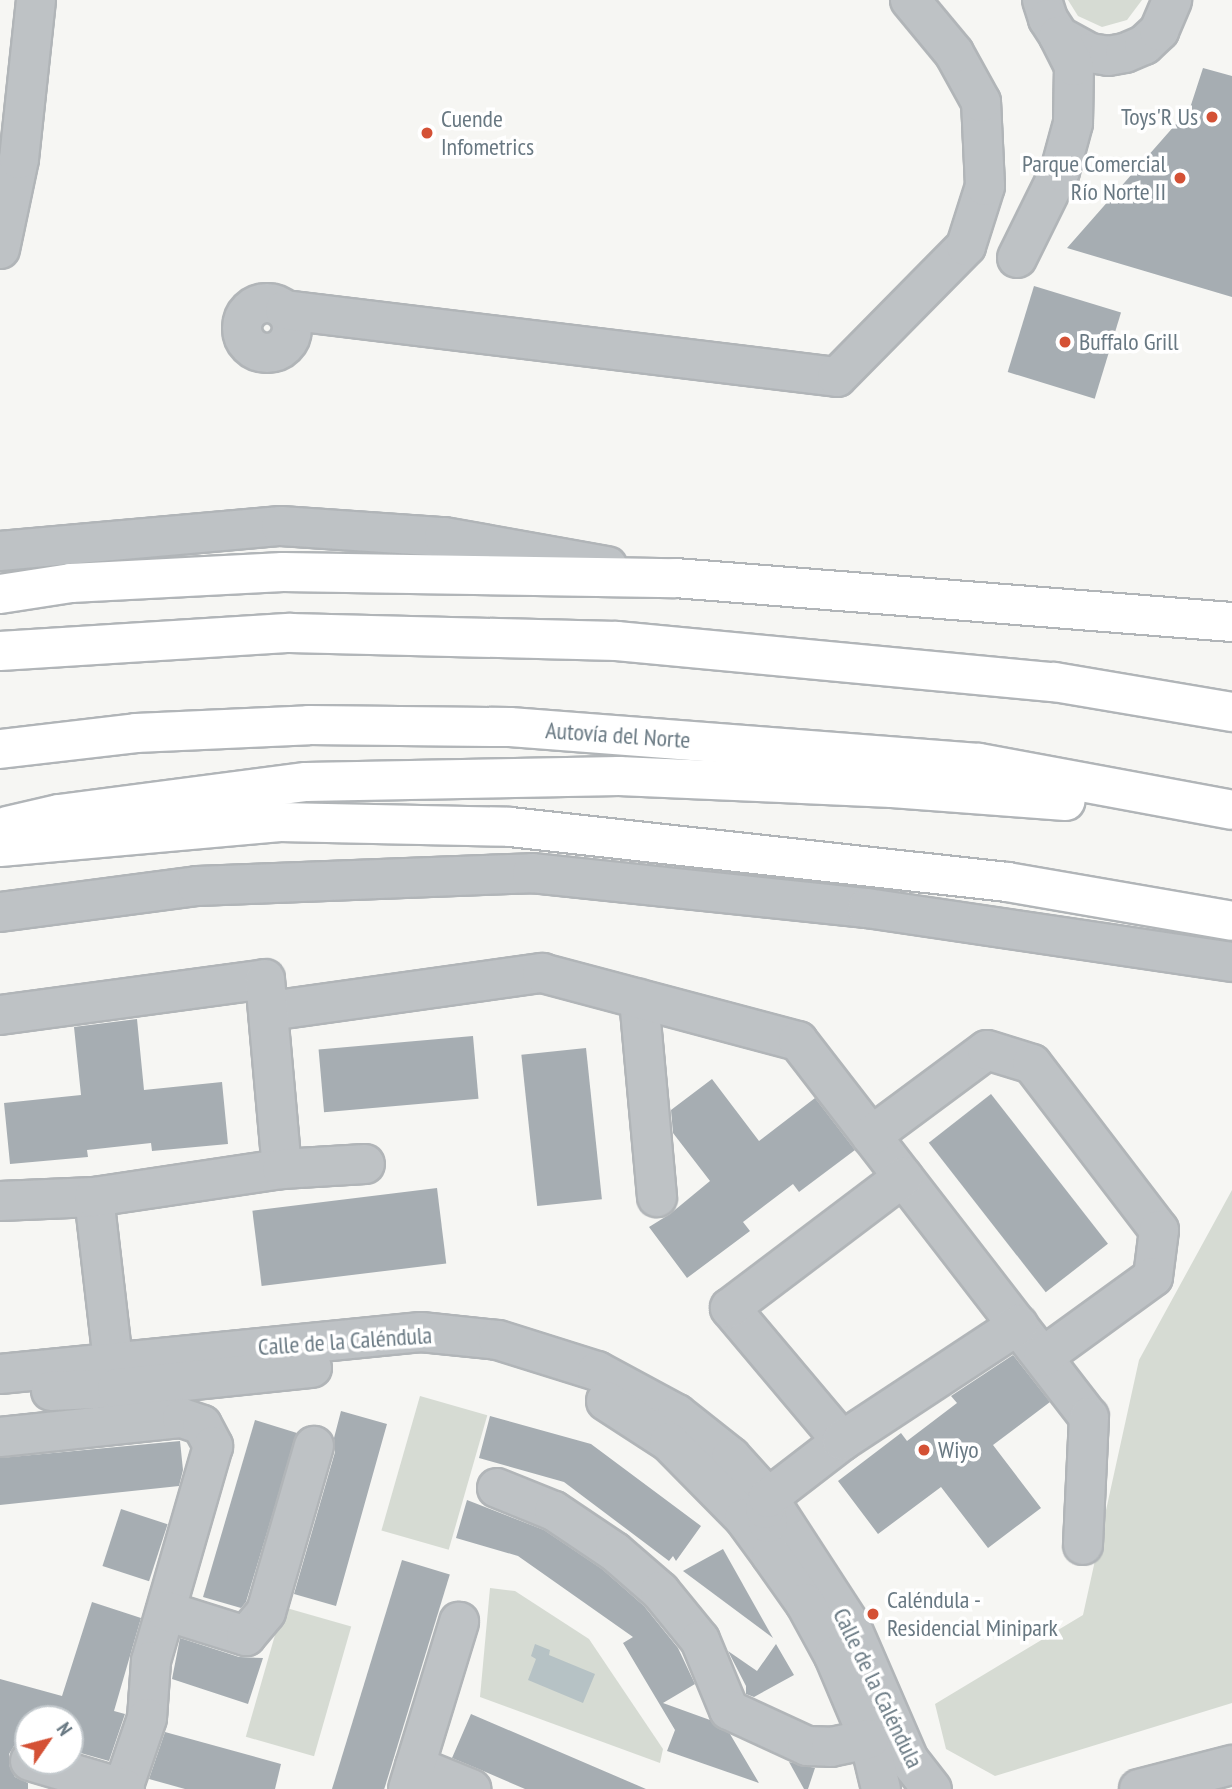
<!DOCTYPE html>
<html>
<head>
<meta charset="utf-8">
<style>
  body { margin:0 }
  #map { position:relative; width:1232px; height:1789px; overflow:hidden; background:#f6f6f3; font-family:"PT Sans Narrow",sans-serif }
  div>[style] { position:absolute }
  .green>* { inset:0; background:#d6dbd3; transform-origin:0 0 }
  .water>* { inset:0; background:#b6c2c5 }
  .building>* { inset:0; background:#a6adb2; transform-origin:0 0 }
  .roads { filter:drop-shadow(2px 0 #b1b5b8) drop-shadow(-2px 0 #b1b5b8) drop-shadow(0 2px #b1b5b8) drop-shadow(0 -2px #b1b5b8) }
  .minor>* { height:38px; margin:-19px; padding:0 19px; transform-origin:19px; border-radius:19px; background:#bec2c5 }
  .minor>.ring { margin:-19px; padding:0; box-sizing:content-box; background:none; border:38px solid #bec2c5; border-radius:50% }
  .highway>* { height:38px; margin:-19px; padding:0 19px; transform-origin:19px; border-radius:19px; background:#fff }
  .dots>* { width:19px; height:19px; translate:-50% -50%; box-sizing:border-box; border:4px solid #fff; border-radius:50% }
  span { translate:-50% -50%; white-space:nowrap; text-align:center; line-height:1.15; -webkit-text-stroke:7px #fff; paint-order:stroke }
  .poi-label { font-size:24px; color:#687882 }
  .right { translate:-100% -50%; text-align:right }
  .left { translate:0 -50%; text-align:left }
  .street-label { font-size:24px; color:#687882 }
  .north { position:absolute; left:14px; top:1705px; width:70px; height:70px; box-sizing:border-box; background:#fff; border:2px solid #c3c9cd; border-radius:50%; rotate:55deg; font-size:19px; font-weight:700; line-height:28px; text-align:center; color:#687882 }
  .north::after { content:''; display:block; margin:auto; width:24px; height:32px; background:#d45135; clip-path:polygon(50% 0,100% 100%,50% 72%,0 100%) }
</style>
</head>
<body>
<div id="map">
  <div class="green">
    <div style="clip-path:polygon(1068px 0,1142px 0,1127px 20px,1102px 27px,1078px 16px)"></div>
    <div style="clip-path:polygon(1232px 1190px,1232px 1703px,995px 1776px,946px 1749px,935px 1704px,1083px 1615px,1139px 1360px)"></div>
    <div style="left:420px;top:1396px;width:70px;height:140px;rotate:16deg"></div>
    <div style="clip-path:polygon(490px 1588px,515px 1591px,589px 1639px,663px 1749px,660px 1763px,480px 1697px)"></div>
    <div style="left:283px;top:1607px;width:71px;height:135px;rotate:16deg"></div>
  </div>
  <div class="water">
    <div style="clip-path:polygon(535px 1644px,550px 1650px,549px 1655px,595px 1674px,583px 1703px,528px 1680px,536px 1659px,531px 1656px)"></div>
  </div>
  <div class="building">
    <div style="clip-path:polygon(1203px 68px,1232px 76px,1232px 297px,1067px 248px,1190px 108px)"></div>
    <div style="left:1034px;top:286px;width:91px;height:90px;rotate:17deg"></div>
    <div style="clip-path:polygon(137px 1019px,144px 1090px,222px 1082px,228px 1144px,152px 1151px,151px 1143px,87px 1150px,88px 1157px,10px 1164px,4px 1103px,81px 1095px,74px 1027px)"></div>
    <div style="left:473px;top:1036px;width:63px;height:155px;rotate:85deg"></div>
    <div style="left:586px;top:1048px;width:152px;height:65px;rotate:84deg"></div>
    <div style="clip-path:polygon(712px 1079px,759px 1141px,815px 1098px,855px 1150px,799px 1192px,793px 1184px,743px 1222px,750px 1231px,687px 1278px,649px 1227px,670px 1214px,710px 1181px,673px 1133px,671px 1110px)"></div>
    <div style="left:991px;top:1094px;width:190px;height:79px;rotate:52deg"></div>
    <div style="left:437px;top:1188px;width:76px;height:186px;rotate:83deg"></div>
    <div style="clip-path:polygon(1013px 1355px,1050px 1402px,993px 1445px,1041px 1508px,988px 1548px,941px 1487px,878px 1534px,838px 1481px,901px 1433px,907px 1441px,957px 1403px,951px 1396px)"></div>
    <div style="clip-path:polygon(341px 1411px,387px 1424px,336px 1606px,294px 1594px,335px 1452px,334px 1438px)"></div>
    <div style="clip-path:polygon(490px 1416px,591px 1444px,701px 1526px,676px 1561px,673px 1556px,669px 1561px,564px 1482px,479px 1458px)"></div>
    <div style="clip-path:polygon(255px 1420px,297px 1433px,246px 1602px,241px 1608px,203px 1597px)"></div>
    <div style="clip-path:polygon(180px 1441px,183px 1470px,179px 1486px,0 1505px,0 1458px)"></div>
    <div style="clip-path:polygon(467px 1500px,544px 1530px,602px 1569px,644px 1606px,678px 1648px,695px 1684px,663px 1703px,710px 1720px,730px 1734px,759px 1783px,667px 1751px,675px 1730px,623px 1643px,633px 1637px,518px 1556px,456px 1538px)"></div>
    <div style="left:121px;top:1509px;width:49px;height:60px;rotate:18deg"></div>
    <div style="clip-path:polygon(723px 1549px,773px 1638px,683px 1571px)"></div>
    <div style="left:402px;top:1560px;width:50px;height:240px;rotate:17deg"></div>
    <div style="clip-path:polygon(92px 1602px,141px 1618px,114px 1711px,125px 1714px,109px 1761px,70px 1750px,70px 1719px,28px 1719px,28px 1740px,14px 1746px,9px 1754px,9px 1765px,15px 1777px,28px 1783px,28px 1789px,0 1789px,0 1679px,62px 1696px)"></div>
    <div style="clip-path:polygon(180px 1638px,239px 1657px,263px 1658px,248px 1704px,172px 1679px)"></div>
    <div style="clip-path:polygon(776px 1644px,794px 1675px,754px 1697px,746px 1694px,746px 1686px,728px 1651px,757px 1671px)"></div>
    <div style="clip-path:polygon(471px 1714px,646px 1789px,525px 1789px,481px 1770px,452px 1758px)"></div>
    <div style="clip-path:polygon(165px 1732px,281px 1764px,275px 1789px,185px 1789px,149px 1779px)"></div>
    <div style="clip-path:polygon(789px 1762px,815px 1768px,808px 1789px,804px 1789px)"></div>
  </div>
  <div class="roads">
    <div class="minor">
      <div style="left:1042px;top:0;width:20px;rotate:72deg"></div>
      <div style="left:1048px;top:19px;width:20px;rotate:57deg"></div>
      <div style="left:1059px;top:36px;width:35px;rotate:29deg"></div>
      <div style="left:1090px;top:53px;width:18px;rotate:9deg"></div>
      <div style="left:1108px;top:56px;width:17px;rotate:-10deg"></div>
      <div style="left:1125px;top:53px;width:21px;rotate:-23deg"></div>
      <div style="left:1144px;top:45px;width:21px;rotate:-43deg"></div>
      <div style="left:1159px;top:31px;width:34px;rotate:-67deg"></div>
      <div style="left:0;top:249px;width:92px;rotate:-78.1deg"></div>
      <div style="left:19px;top:159px;width:160px;rotate:-83.9deg"></div>
      <div style="left:1017px;top:258px;width:97px;rotate:-63.7deg"></div>
      <div style="left:1060px;top:171px;width:50px;rotate:-74.8deg"></div>
      <div style="left:1073px;top:123px;width:57px;rotate:-89deg"></div>
      <div style="left:1074px;top:66px;width:34px;rotate:-117deg"></div>
      <div class="ring" style="left:242px;top:303px;width:12px;height:12px"></div>
      <div style="left:285px;top:310px;width:556px;rotate:6.92deg"></div>
      <div style="left:837px;top:377px;width:184px;rotate:-45.4deg"></div>
      <div style="left:966px;top:246px;width:63px;rotate:-72.4deg"></div>
      <div style="left:985px;top:186px;width:84px;rotate:-92.7deg"></div>
      <div style="left:981px;top:102px;width:56px;rotate:-118.9deg"></div>
      <div style="left:954px;top:53px;width:69px;rotate:-129.7deg"></div>
      <div style="left:0;top:551px;width:282px;rotate:-5.1deg"></div>
      <div style="left:281px;top:526px;width:163px;rotate:3.9deg"></div>
      <div style="left:444px;top:537px;width:166px;rotate:10.1deg"></div>
      <div style="left:0;top:912px;width:199px;rotate:-7.5deg"></div>
      <div style="left:197px;top:886px;width:335px;rotate:-2.2deg"></div>
      <div style="left:532px;top:873px;width:337px;rotate:6deg"></div>
      <div style="left:867px;top:908px;width:369px;rotate:8.4deg"></div>
      <div style="left:639px;top:999px;width:199px;rotate:84.8deg"></div>
      <div style="left:270px;top:1011px;width:275px;rotate:-8deg"></div>
      <div style="left:542px;top:973px;width:265px;rotate:14.9deg"></div>
      <div style="left:798px;top:1041px;width:475px;rotate:52.3deg"></div>
      <div style="left:1089px;top:1417px;width:128px;rotate:92.7deg"></div>
      <div style="left:0;top:1015px;width:267px;rotate:-7.7deg"></div>
      <div style="left:265px;top:979px;width:191px;rotate:84.9deg"></div>
      <div style="left:871px;top:1136px;width:144px;rotate:-36.6deg"></div>
      <div style="left:987px;top:1050px;width:47px;rotate:17.3deg"></div>
      <div style="left:1032px;top:1064px;width:209px;rotate:52.6deg"></div>
      <div style="left:1159px;top:1230px;width:47px;rotate:97.3deg"></div>
      <div style="left:1153px;top:1277px;width:136px;rotate:144deg"></div>
      <div style="left:94px;top:1197px;width:164px;rotate:83.4deg"></div>
      <div style="left:0;top:1201px;width:94px;rotate:-2.4deg"></div>
      <div style="left:94px;top:1197px;width:190px;rotate:-8.5deg"></div>
      <div style="left:282px;top:1169px;width:83px;rotate:-3.4deg"></div>
      <div style="left:0;top:1374px;width:423px;rotate:-5.7deg"></div>
      <div style="left:421px;top:1332px;width:77px;rotate:5.9deg"></div>
      <div style="left:498px;top:1340px;width:104px;rotate:17.4deg"></div>
      <div style="left:597px;top:1371px;width:91px;rotate:28.3deg"></div>
      <div style="left:677px;top:1414px;width:69px;rotate:38.5deg"></div>
      <div style="left:731px;top:1457px;width:55px;rotate:47.9deg"></div>
      <div style="left:768px;top:1498px;width:153px;rotate:57deg"></div>
      <div style="left:851px;top:1626px;width:146px;rotate:66.6deg"></div>
      <div style="left:909px;top:1760px;width:37px;rotate:52deg"></div>
      <div style="left:51px;top:1391px;width:66px;rotate:-2.6deg"></div>
      <div style="left:117px;top:1388px;width:196px;rotate:-5.9deg"></div>
      <div style="left:606px;top:1401px;width:75px;rotate:33.1deg"></div>
      <div style="left:669px;top:1442px;width:107px;rotate:45.4deg"></div>
      <div style="left:744px;top:1518px;width:46px;rotate:53.9deg"></div>
      <div style="left:771px;top:1555px;width:59px;rotate:54.7deg"></div>
      <div style="left:805px;top:1603px;width:60px;rotate:61.3deg"></div>
      <div style="left:834px;top:1656px;width:90px;rotate:67.1deg"></div>
      <div style="left:869px;top:1739px;width:51px;rotate:76.5deg"></div>
      <div style="left:0;top:1437px;width:183px;rotate:-6deg"></div>
      <div style="left:182px;top:1418px;width:21px;rotate:19deg"></div>
      <div style="left:202px;top:1425px;width:24px;rotate:62deg"></div>
      <div style="left:213px;top:1446px;width:224px;rotate:106.1deg"></div>
      <div style="left:151px;top:1661px;width:57px;rotate:94deg"></div>
      <div style="left:147px;top:1718px;width:74px;rotate:108.9deg"></div>
      <div style="left:842px;top:1441px;width:174px;rotate:-130.1deg"></div>
      <div style="left:730px;top:1308px;width:217px;rotate:-37.1deg"></div>
      <div style="left:497px;top:1488px;width:61px;rotate:22deg"></div>
      <div style="left:554px;top:1511px;width:73px;rotate:33.9deg"></div>
      <div style="left:615px;top:1552px;width:60px;rotate:40.9deg"></div>
      <div style="left:660px;top:1591px;width:63px;rotate:50.8deg"></div>
      <div style="left:700px;top:1640px;width:76px;rotate:67.5deg"></div>
      <div style="left:729px;top:1710px;width:86px;rotate:24.8deg"></div>
      <div style="left:807px;top:1746px;width:24px;rotate:2deg"></div>
      <div style="left:831px;top:1747px;width:39px;rotate:-12deg"></div>
      <div style="left:768px;top:1523px;width:14px;rotate:-102deg"></div>
      <div style="left:765px;top:1509px;width:11px;rotate:-75deg"></div>
      <div style="left:768px;top:1498px;width:93px;rotate:-37.6deg"></div>
      <div style="left:842px;top:1441px;width:211px;rotate:-33.4deg"></div>
      <div style="left:166px;top:1611px;width:84px;rotate:17.4deg"></div>
      <div style="left:246px;top:1636px;width:31px;rotate:-50deg"></div>
      <div style="left:266px;top:1612px;width:173px;rotate:-73.9deg"></div>
      <div style="left:30px;top:1761px;width:99px;rotate:16.4deg"></div>
      <div style="left:415px;top:1766px;width:61px;rotate:22.3deg"></div>
      <div style="left:408px;top:1789px;width:175px;rotate:-73deg"></div>
      <div style="left:1139px;top:1789px;width:96px;rotate:-14.5deg"></div>
    </div>
    <div class="highway">
      <div style="left:0;top:594px;width:72px;rotate:-8.8deg"></div>
      <div style="left:71px;top:583px;width:212px;rotate:-3deg"></div>
      <div style="left:283px;top:572px;width:392px;rotate:0.9deg"></div>
      <div style="left:675px;top:578px;width:559px;rotate:4.52deg"></div>
      <div style="left:0;top:651px;width:291px;rotate:-3.6deg"></div>
      <div style="left:290px;top:633px;width:327px;rotate:1.4deg"></div>
      <div style="left:617px;top:641px;width:439px;rotate:5.4deg"></div>
      <div style="left:1054px;top:682px;width:181px;rotate:9.6deg"></div>
      <div style="left:0;top:749px;width:137px;rotate:-6.7deg"></div>
      <div style="left:136px;top:733px;width:173px;rotate:-2.6deg"></div>
      <div style="left:309px;top:725px;width:201px;rotate:0.6deg"></div>
      <div style="left:510px;top:727px;width:470px;rotate:4.4deg"></div>
      <div style="left:979px;top:763px;width:257px;rotate:10.5deg"></div>
      <div style="left:7px;top:826px;width:53px;rotate:-13deg"></div>
      <div style="left:59px;top:814px;width:249px;rotate:-7.4deg"></div>
      <div style="left:306px;top:782px;width:313px;rotate:-1.1deg"></div>
      <div style="left:619px;top:776px;width:273px;rotate:2.5deg"></div>
      <div style="left:892px;top:788px;width:174px;rotate:4.3deg"></div>
      <div style="left:0;top:847px;width:281px;rotate:-5.1deg"></div>
      <div style="left:280px;top:822px;width:230px;rotate:1.2deg"></div>
      <div style="left:510px;top:827px;width:500px;rotate:6.31deg"></div>
      <div style="left:1007px;top:882px;width:228px;rotate:9.8deg"></div>
    </div>
  </div>
  <div class="dots">
    <div style="left:1212px;top:117px;background:#d45135"></div>
    <div style="left:427px;top:133px;background:#d45135"></div>
    <div style="left:1180px;top:178px;background:#d45135"></div>
    <div style="left:1065px;top:342px;background:#d45135"></div>
    <div style="left:924px;top:1450px;background:#d45135"></div>
    <div style="left:873px;top:1614px;background:#d45135"></div>
  </div>
  <div class="poi-label">
    <span class="right" style="left:1198px;top:117px">Toys'R Us</span>
    <span class="left" style="left:441px;top:133px">Cuende<br>Infometrics</span>
    <span class="right" style="left:1166px;top:178px">Parque Comercial<br>Río Norte II</span>
    <span class="left" style="left:1079px;top:342px">Buffalo Grill</span>
    <span class="left" style="left:938px;top:1450px">Wiyo</span>
    <span class="left" style="left:887px;top:1614px">Caléndula -<br>Residencial Minipark</span>
  </div>
  <div class="street-label">
    <span style="left:618px;top:735px;rotate:4deg">Autovía del Norte</span>
    <span style="left:345px;top:1341px;rotate:-4deg">Calle de la Caléndula</span>
    <span style="left:878px;top:1688px;rotate:64deg">Calle de la Caléndula</span>
  </div>
  <div class="north">N</div>
</div>
</body>
</html>
